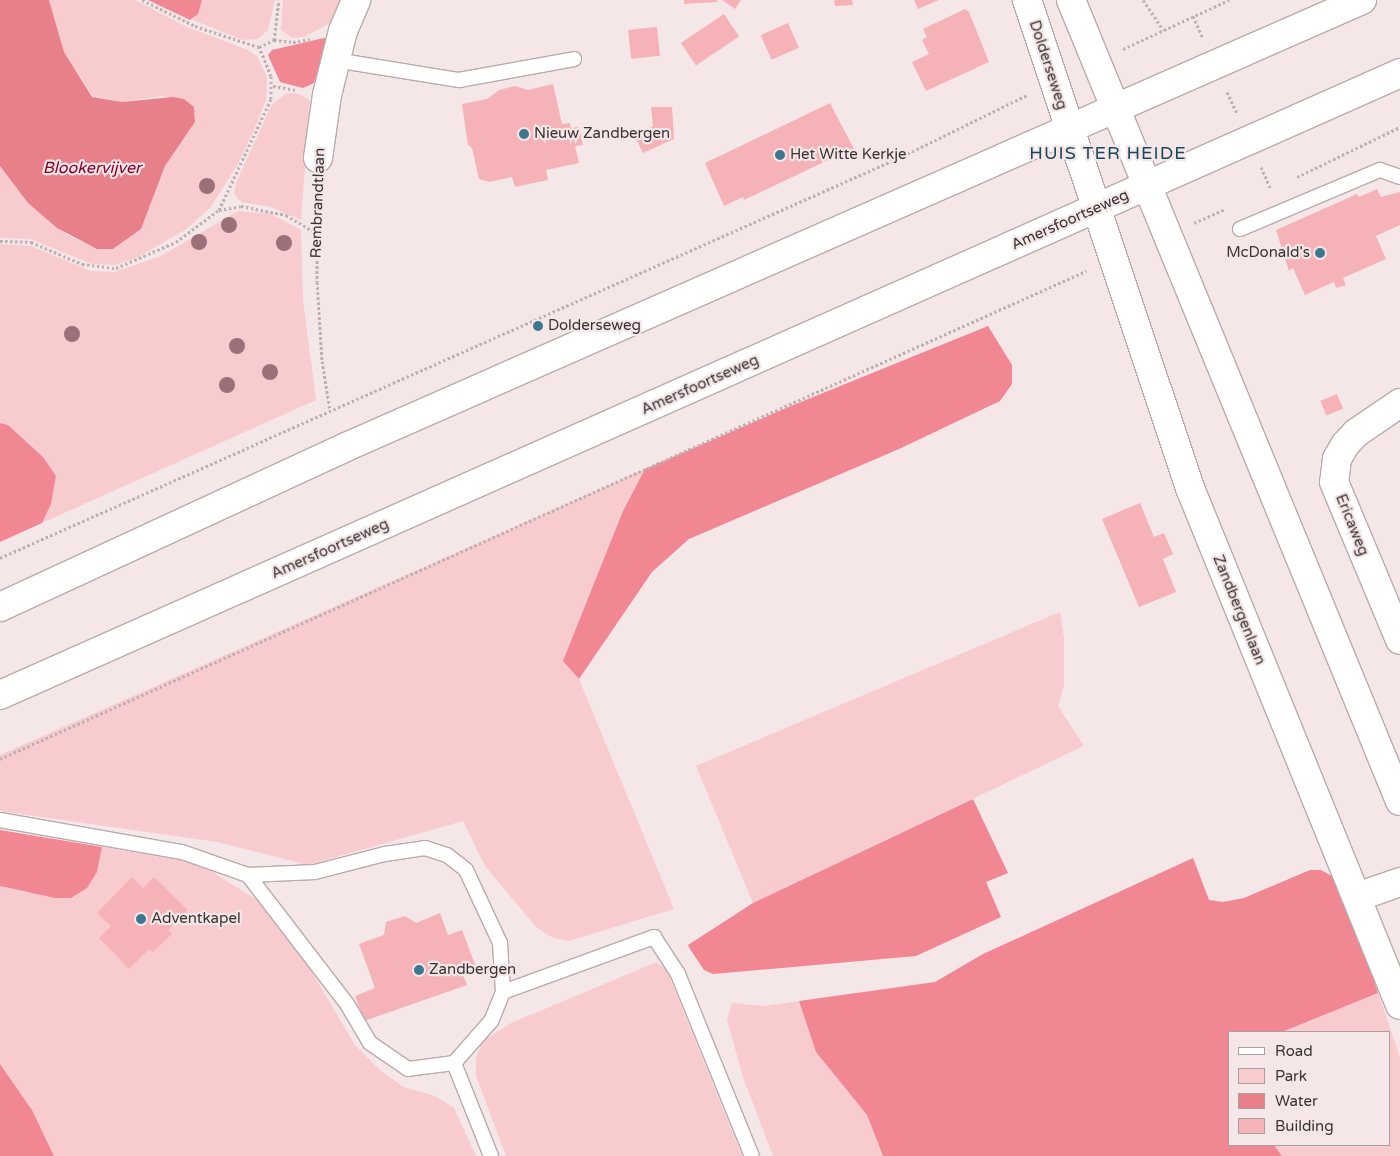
<!DOCTYPE html>
<html>
<head>
<meta charset="utf-8">
<style>
  body { margin:0 }
  #map { position:relative; width:1400px; height:1156px; overflow:hidden; background:#f5e6e7; font-family:"Varela Round",sans-serif }
  div>[style] { position:absolute }
  .green>* { inset:0; background:#f8cccf }
  .forest>* { inset:0; background:#f08793 }
  .water>* { inset:0; background:#e7808b }
  .building>* { inset:0; background:#f5b3b8; transform-origin:0 0 }
  .path>* { height:3px; margin-top:-1.5px; transform-origin:0; background:repeating-linear-gradient(90deg,#bcb0b1 0 2.5px,transparent 0 5px) }
  .roads { filter:drop-shadow(1px 0 #b9abac) drop-shadow(-1px 0 #b9abac) drop-shadow(0 1px #b9abac) drop-shadow(0 -1px #b9abac) }
  .service>* { height:14px; margin:-7px; padding:0 7px; transform-origin:7px; border-radius:7px; background:#fff }
  .minor>* { height:28px; margin:-14px; padding:0 14px; transform-origin:14px; border-radius:14px; background:#fff }
  .primary>* { height:28px; margin:-14px; padding:0 14px; transform-origin:14px; border-radius:14px; background:#fff }
  .trees>* { width:16px; height:16px; margin:-8px; border-radius:50%; background:#9b7078 }
  .dots>* { width:14px; height:14px; translate:-50% -50%; box-sizing:border-box; border:2px solid #f5e6e7; border-radius:50% }
  span { translate:-50% -50%; white-space:nowrap; text-align:center; line-height:1.15; -webkit-text-stroke:4.5px #f5e6e7; paint-order:stroke }
  .street-label { font-size:15px; color:#393434 }
  .poi-label { font-size:15px; color:#393434 }
  .left { translate:0 -50%; text-align:left }
  .right { translate:-100% -50%; text-align:right }
  .water-label { font-size:16px; color:#84002a; font-style:italic }
  .quarter-label { font-size:18px; color:#18485b; letter-spacing:1px }
  .legend { position:absolute; left:1228px; top:1031px; width:162px; height:115px; box-sizing:border-box; background:#f5e6e7; border:1px solid #aa9f9f; margin:0; padding:6px 9px; list-style:none; font-size:15px; color:#393434 }
  .legend li { display:flex; align-items:center; gap:10px; height:25px }
  .legend b { width:25px; border:1px solid #aa9f9f }
</style>
</head>
<body>
<div id="map">
  <div class="green">
    <div style="clip-path:polygon(49px 0,135px 0,187px 27px,248px 50px,257px 56px,267px 77px,266px 100px,257px 123px,238px 164px,210px 208px,185px 230px,138px 257px,115px 265px,92px 264px,30px 239px,0 238px,0 166px,28px 203px,67px 235px,97px 249px,113px 249px,141px 229px,165px 166px,195px 122px,194px 107px,162px 96px,122px 102px,92px 96px,64px 52px)"></div>
    <div style="clip-path:polygon(202px 0,275px 0,268px 30px,258px 39px,243px 40px,193px 20px)"></div>
    <div style="clip-path:polygon(283px 0,342px 0,332px 22px,304px 37px,292px 38px,281px 30px)"></div>
    <div style="clip-path:polygon(287px 93px,299px 94px,310px 100px,301px 220px,271px 207px,241px 202px,234px 194px,236px 183px,272px 104px)"></div>
    <div style="clip-path:polygon(238px 211px,271px 214px,301px 230px,303px 300px,316px 400px,42px 523px,51px 504px,56px 476px,43px 457px,8px 425px,0 423px,0 244px,31px 246px,91px 271px,115px 272px,161px 256px)"></div>
    <div style="clip-path:polygon(645px 469px,623px 511px,567px 663px,579px 679px,674px 909px,569px 941px,553px 938px,536px 927px,485px 866px,463px 821px,308px 865px,217px 842px,0 811px,0 755px)"></div>
    <div style="clip-path:polygon(1060px 612px,1064px 638px,1064px 686px,1058px 706px,1084px 746px,753px 903px,696px 766px)"></div>
    <div style="clip-path:polygon(102px 847px,198px 863px,257px 900px,294px 942px,355px 1045px,381px 1071px,404px 1087px,435px 1096px,454px 1108px,476px 1156px,54px 1156px,32px 1110px,0 1064px,0 886px,29px 893px,97px 872px)"></div>
    <div style="clip-path:polygon(657px 962px,667px 971px,742px 1156px,506px 1156px,476px 1076px,476px 1058px,483px 1041px,511px 1023px)"></div>
    <div style="clip-path:polygon(1378px 993px,1400px 1057px,1400px 1156px,1282px 1156px,1274px 1145px,1389px 1145px,1389px 1032px,1282px 1032px)"></div>
    <div style="clip-path:polygon(799px 1001px,816px 1052px,867px 1115px,883px 1156px,773px 1156px,744px 1080px,727px 1020px,732px 1003px,765px 1006px)"></div>
  </div>
  <div class="forest">
    <div style="clip-path:polygon(148px 0,202px 0,198px 14px,190px 20px)"></div>
    <div style="clip-path:polygon(324px 38px,327px 39px,314px 83px,303px 88px,280px 82px,268px 55px,272px 50px)"></div>
    <div style="clip-path:polygon(988px 326px,1012px 365px,1012px 384px,1000px 401px,899px 449px,689px 539px,652px 572px,579px 679px,563px 661px,623px 511px,645px 469px,786px 408px)"></div>
    <div style="clip-path:polygon(0 423px,8px 425px,43px 457px,56px 476px,51px 504px,42px 523px,0 542px)"></div>
    <div style="clip-path:polygon(973px 799px,1008px 873px,986px 882px,1001px 917px,916px 956px,713px 974px,704px 970px,690px 949px,688px 945px,753px 903px)"></div>
    <div style="clip-path:polygon(0 830px,102px 847px,97px 872px,87px 888px,71px 898px,55px 898px,0 886px)"></div>
    <div style="clip-path:polygon(1193px 858px,1209px 900px,1223px 902px,1244px 898px,1310px 870px,1321px 870px,1341px 881px,1378px 993px,1282px 1032px,1229px 1032px,1229px 1145px,1274px 1145px,1282px 1156px,883px 1156px,867px 1115px,816px 1052px,799px 1001px,935px 982px,983px 954px)"></div>
    <div style="clip-path:polygon(0 1064px,32px 1110px,54px 1156px,0 1156px)"></div>
  </div>
  <div class="water">
    <div style="clip-path:polygon(0 0,49px 0,64px 52px,92px 97px,122px 102px,173px 97px,184px 99px,194px 107px,195px 122px,165px 166px,141px 229px,113px 249px,97px 249px,57px 228px,28px 203px,0 166px)"></div>
  </div>
  <div class="building">
    <div style="clip-path:polygon(684px 0,717px 0,717px 2px,684px 4px)"></div>
    <div style="clip-path:polygon(722px 0,741px 0,735px 9px)"></div>
    <div style="clip-path:polygon(834px 0,852px 0,853px 5px,835px 6px)"></div>
    <div style="clip-path:polygon(914px 0,939px 0,918px 9px)"></div>
    <div style="clip-path:polygon(965px 9px,969px 12px,989px 62px,926px 91px,912px 62px,929px 54px,922px 40px,927px 37px,923px 29px)"></div>
    <div style="left:724px;top:14px;width:27px;height:52px;rotate:56deg"></div>
    <div style="left:788px;top:23px;width:27px;height:30px;rotate:66deg"></div>
    <div style="left:657px;top:27px;width:29px;height:29px;rotate:84deg"></div>
    <div style="clip-path:polygon(553px 84px,562px 124px,570px 123px,571px 128px,579px 127px,583px 145px,575px 146px,579px 163px,546px 170px,548px 180px,515px 187px,512px 177px,489px 182px,479px 179px,472px 148px,468px 145px,462px 104px,487px 99px,499px 90px,515px 86px,528px 90px)"></div>
    <div style="clip-path:polygon(830px 103px,854px 149px,852px 153px,847px 151px,744px 200px,743px 197px,724px 206px,705px 163px)"></div>
    <div style="clip-path:polygon(651px 107px,672px 107px,674px 139px,643px 153px,634px 135px,653px 126px)"></div>
    <div style="clip-path:polygon(1377px 189px,1381px 197px,1400px 192px,1400px 225px,1376px 236px,1386px 259px,1343px 278px,1346px 285px,1336px 288px,1334px 282px,1305px 295px,1293px 268px,1289px 271px,1276px 230px,1357px 194px,1359px 197px)"></div>
    <div style="left:1337px;top:394px;width:16px;height:18px;rotate:68deg"></div>
    <div style="clip-path:polygon(1140px 503px,1154px 537px,1164px 533px,1173px 554px,1163px 559px,1176px 592px,1139px 607px,1102px 519px)"></div>
    <div style="clip-path:polygon(132px 877px,143px 888px,154px 877px,188px 910px,168px 930px,172px 934px,153px 952px,149px 949px,129px 969px,99px 938px,111px 926px,97px 913px)"></div>
    <div style="clip-path:polygon(440px 913px,448px 935px,462px 930px,476px 967px,462px 972px,467px 985px,364px 1021px,355px 996px,375px 988px,359px 944px,384px 935px,386px 922px,405px 916px,416px 923px)"></div>
  </div>
  <div class="path">
    <div style="left:142px;top:0;width:59px;rotate:26.1deg"></div>
    <div style="left:195px;top:26px;width:67px;rotate:18.2deg"></div>
    <div style="left:1143px;top:0;width:36px;rotate:56deg"></div>
    <div style="left:1193px;top:16px;width:24px;rotate:66deg"></div>
    <div style="left:274px;top:40px;width:19px;rotate:6deg"></div>
    <div style="left:293px;top:42px;width:17px;rotate:-10deg"></div>
    <div style="left:1123px;top:49px;width:117px;rotate:-24.8deg"></div>
    <div style="left:273px;top:86px;width:23px;rotate:10deg"></div>
    <div style="left:1227px;top:92px;width:23px;rotate:65deg"></div>
    <div style="left:1261px;top:167px;width:24px;rotate:66deg"></div>
    <div style="left:1297px;top:177px;width:114px;rotate:-25.9deg"></div>
    <div style="left:317px;top:186px;width:96px;rotate:90deg"></div>
    <div style="left:317px;top:282px;width:79px;rotate:86.4deg"></div>
    <div style="left:322px;top:361px;width:50px;rotate:80.7deg"></div>
    <div style="left:219px;top:210px;width:123px;rotate:-64.9deg"></div>
    <div style="left:271px;top:99px;width:23px;rotate:-90deg"></div>
    <div style="left:271px;top:76px;width:31px;rotate:-112deg"></div>
    <div style="left:259px;top:47px;width:17px;rotate:-25deg"></div>
    <div style="left:274px;top:40px;width:40px;rotate:-82.9deg"></div>
    <div style="left:1194px;top:223px;width:34px;rotate:-24deg"></div>
    <div style="left:0;top:241px;width:31px;rotate:2deg"></div>
    <div style="left:31px;top:242px;width:56px;rotate:23.3deg"></div>
    <div style="left:82px;top:264px;width:34px;rotate:7deg"></div>
    <div style="left:116px;top:268px;width:65px;rotate:-23.4deg"></div>
    <div style="left:176px;top:242px;width:54px;rotate:-36.7deg"></div>
    <div style="left:219px;top:210px;width:22px;rotate:-10deg"></div>
    <div style="left:241px;top:206px;width:46px;rotate:11.3deg"></div>
    <div style="left:286px;top:215px;width:35px;rotate:31deg"></div>
    <div style="left:0;top:558px;width:988px;rotate:-24deg"></div>
    <div style="left:903px;top:156px;width:138px;rotate:-26.2deg"></div>
    <div style="left:0;top:759px;width:1191px;rotate:-24.2deg"></div>
  </div>
  <div class="roads">
    <div class="service">
      <div style="left:335px;top:60px;width:126px;rotate:9.2deg"></div>
      <div style="left:459px;top:80px;width:117px;rotate:-10.3deg"></div>
      <div style="left:1240px;top:229px;width:152px;rotate:-22.9deg"></div>
      <div style="left:1380px;top:170px;width:21px;rotate:19deg"></div>
      <div style="left:0;top:820px;width:185px;rotate:10deg"></div>
      <div style="left:182px;top:852px;width:70px;rotate:19.2deg"></div>
      <div style="left:248px;top:875px;width:67px;rotate:-2.6deg"></div>
      <div style="left:315px;top:872px;width:72px;rotate:-14.4deg"></div>
      <div style="left:385px;top:854px;width:40px;rotate:-8.5deg"></div>
      <div style="left:425px;top:848px;width:23px;rotate:18deg"></div>
      <div style="left:447px;top:855px;width:24px;rotate:38deg"></div>
      <div style="left:466px;top:870px;width:81px;rotate:65deg"></div>
      <div style="left:500px;top:943px;width:49px;rotate:86.5deg"></div>
      <div style="left:503px;top:992px;width:31px;rotate:112deg"></div>
      <div style="left:491px;top:1021px;width:56px;rotate:131.4deg"></div>
      <div style="left:454px;top:1063px;width:46px;rotate:172.6deg"></div>
      <div style="left:408px;top:1069px;width:46px;rotate:-145.6deg"></div>
      <div style="left:370px;top:1043px;width:45px;rotate:-120.5deg"></div>
      <div style="left:347px;top:1004px;width:163px;rotate:-127.5deg"></div>
      <div style="left:503px;top:992px;width:161px;rotate:-20deg"></div>
      <div style="left:654px;top:937px;width:44px;rotate:57deg"></div>
      <div style="left:678px;top:974px;width:196px;rotate:67.9deg"></div>
      <div style="left:454px;top:1063px;width:100px;rotate:68.3deg"></div>
    </div>
    <div class="minor">
      <div style="left:318px;top:158px;width:64px;rotate:-81.9deg"></div>
      <div style="left:327px;top:95px;width:66px;rotate:-76deg"></div>
      <div style="left:343px;top:31px;width:34px;rotate:-67deg"></div>
      <div style="left:1400px;top:403px;width:53px;rotate:145.7deg"></div>
      <div style="left:1356px;top:433px;width:16px;rotate:133deg"></div>
      <div style="left:1345px;top:445px;width:16px;rotate:120deg"></div>
      <div style="left:1337px;top:459px;width:23px;rotate:97deg"></div>
      <div style="left:1334px;top:482px;width:171px;rotate:67.3deg"></div>
    </div>
    <div class="primary">
      <div style="left:1027px;top:0;width:515px;rotate:71.53deg"></div>
      <div style="left:1190px;top:488px;width:558px;rotate:67.89deg"></div>
      <div style="left:1071px;top:0;width:866px;rotate:67.67deg"></div>
      <div style="left:0;top:607px;width:381px;rotate:-24.8deg"></div>
      <div style="left:346px;top:447px;width:1110px;rotate:-23.75deg"></div>
      <div style="left:0;top:695px;width:1532px;rotate:-23.95deg"></div>
      <div style="left:1357px;top:897px;width:46px;rotate:-19.2deg"></div>
    </div>
  </div>
  <div class="trees">
    <div style="left:207px;top:186px"></div>
    <div style="left:229px;top:225px"></div>
    <div style="left:199px;top:242px"></div>
    <div style="left:284px;top:243px"></div>
    <div style="left:72px;top:334px"></div>
    <div style="left:237px;top:346px"></div>
    <div style="left:270px;top:372px"></div>
    <div style="left:227px;top:385px"></div>
  </div>
  <div class="dots">
    <div style="left:524px;top:134px;background:#3c768f"></div>
    <div style="left:780px;top:155px;background:#3c768f"></div>
    <div style="left:1320px;top:253px;background:#3c768f"></div>
    <div style="left:538px;top:326px;background:#3c768f"></div>
    <div style="left:141px;top:919px;background:#3c768f"></div>
    <div style="left:419px;top:970px;background:#3c768f"></div>
  </div>
  <div class="street-label">
    <span style="left:1048px;top:65px;rotate:72deg">Dolderseweg</span>
    <span style="left:318px;top:203px;rotate:-88deg">Rembrandtlaan</span>
    <span style="left:1070px;top:220px;rotate:-24deg">Amersfoortseweg</span>
    <span style="left:700px;top:385px;rotate:-24deg">Amersfoortseweg</span>
    <span style="left:1352px;top:525px;rotate:68deg">Ericaweg</span>
    <span style="left:330px;top:549px;rotate:-24deg">Amersfoortseweg</span>
    <span style="left:1239px;top:610px;rotate:68deg">Zandbergenlaan</span>
  </div>
  <div class="poi-label">
    <span class="left" style="left:534px;top:134px">Nieuw Zandbergen</span>
    <span class="left" style="left:790px;top:155px">Het Witte Kerkje</span>
    <span class="right" style="left:1310px;top:253px">McDonald's</span>
    <span class="left" style="left:548px;top:326px">Dolderseweg</span>
    <span class="left" style="left:151px;top:919px">Adventkapel</span>
    <span class="left" style="left:429px;top:970px">Zandbergen</span>
  </div>
  <div class="water-label">
    <span style="left:92px;top:168px">Blookervijver</span>
  </div>
  <div class="quarter-label">
    <span style="left:1108px;top:153px">HUIS TER HEIDE</span>
  </div>
  <ul class="legend">
  <li><b style="height:6px;background:#fff"></b>Road</li>
  <li><b style="height:14px;background:#f8cccf"></b>Park</li>
  <li><b style="height:14px;background:#e7808b"></b>Water</li>
  <li><b style="height:14px;background:#f5b3b8"></b>Building</li>
  </ul>
</div>
</body>
</html>
